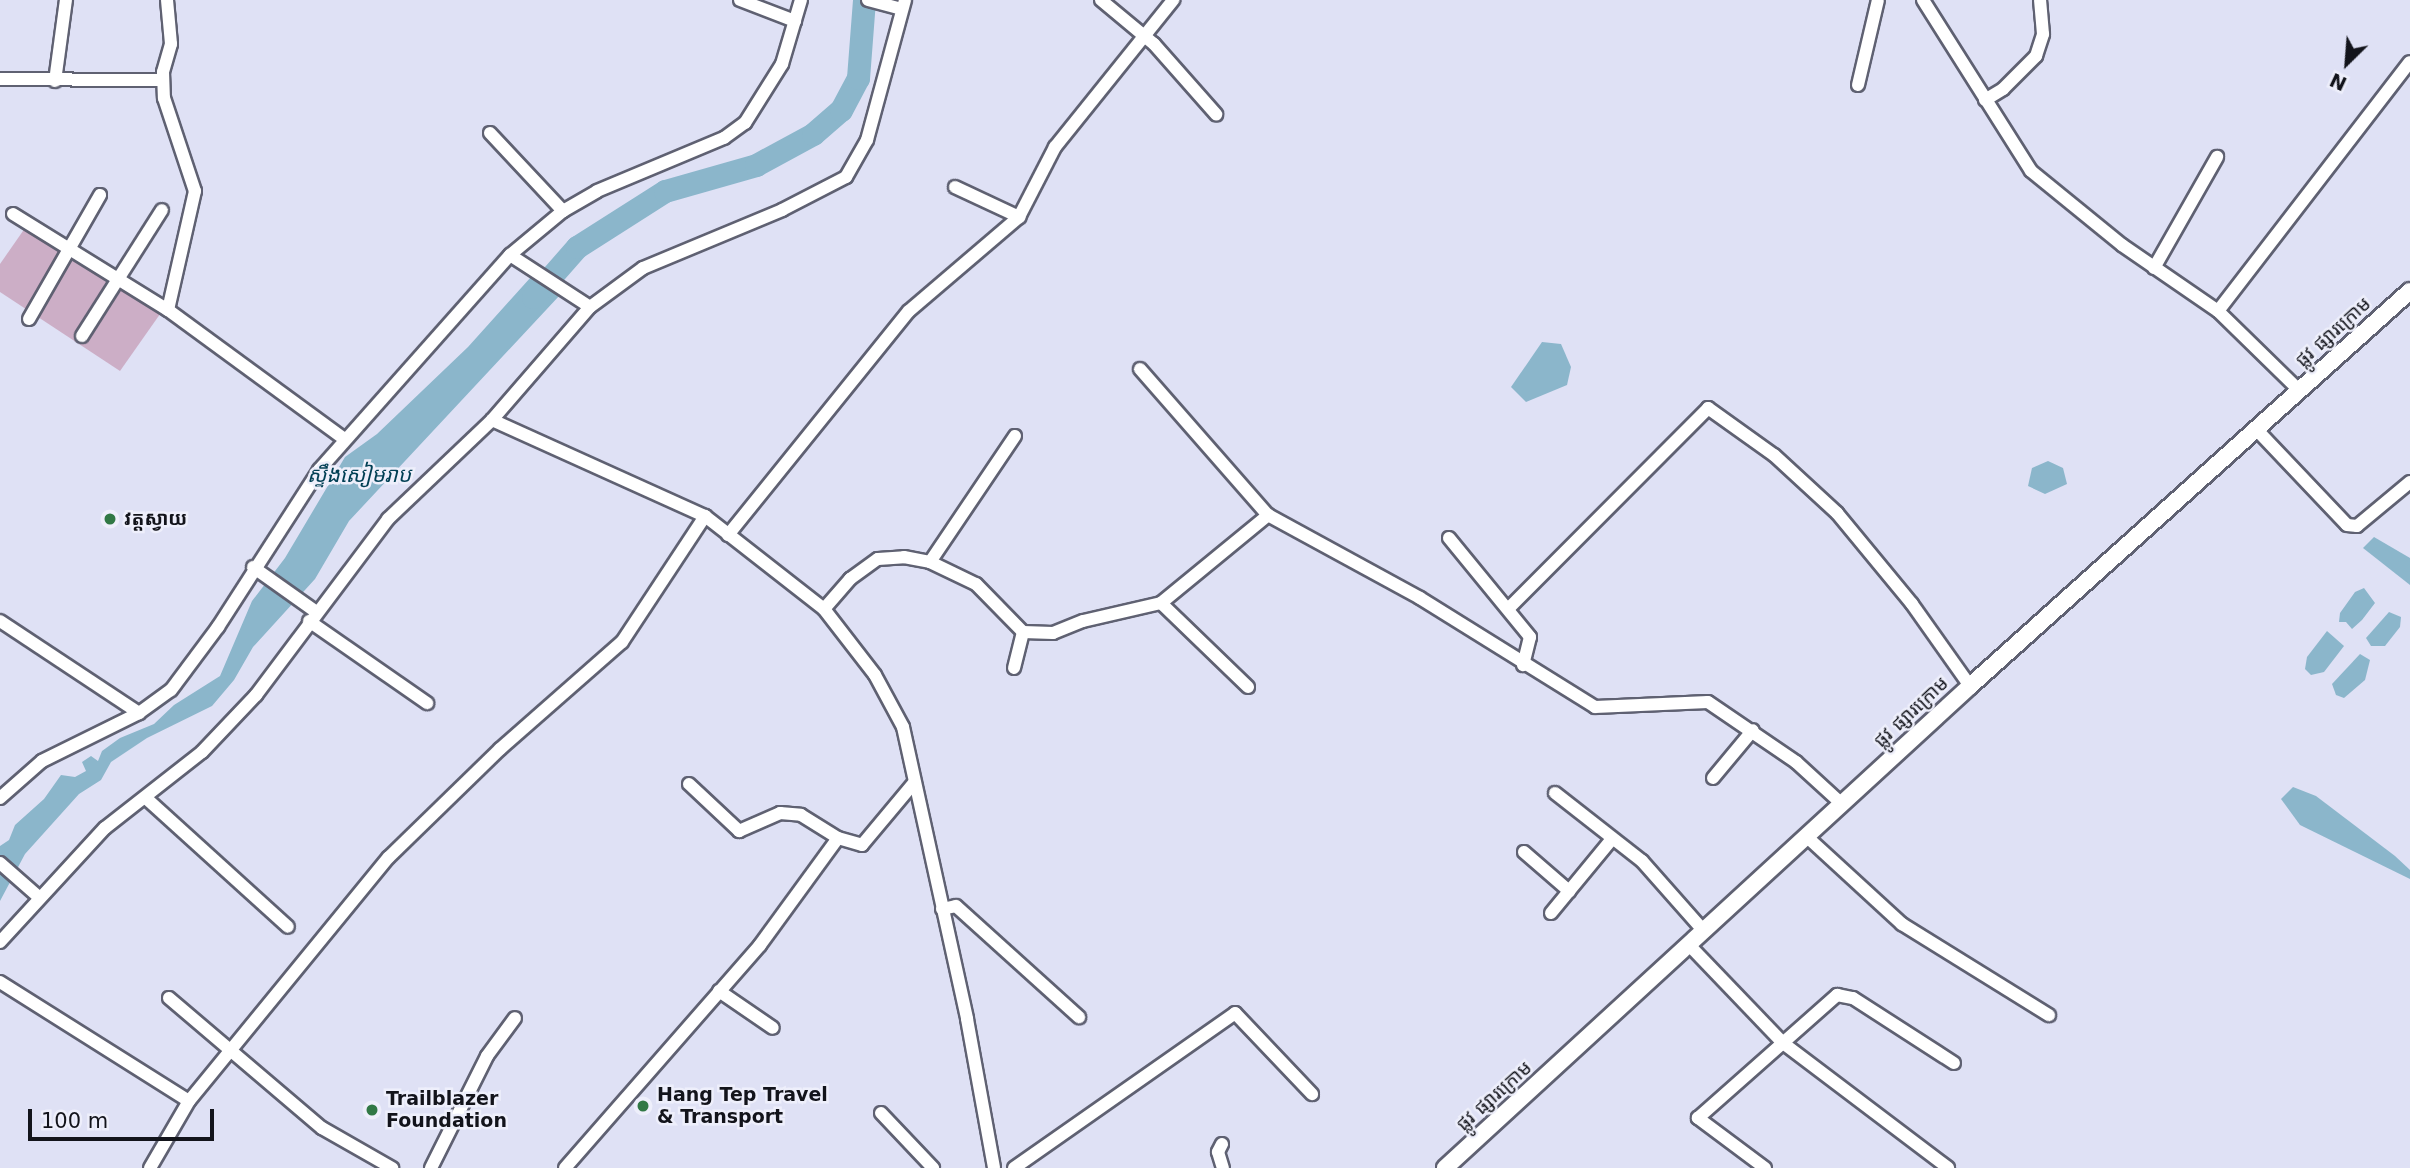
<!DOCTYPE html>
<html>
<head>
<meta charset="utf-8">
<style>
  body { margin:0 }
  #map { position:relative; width:2410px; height:1168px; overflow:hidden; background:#dfe1f5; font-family:"DejaVu Sans","Noto Sans Khmer",sans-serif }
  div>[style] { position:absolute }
  .green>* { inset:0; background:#ccaec6 }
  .water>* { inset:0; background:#8bb6cb }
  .river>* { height:23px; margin:-11.5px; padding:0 11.5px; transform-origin:11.5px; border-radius:11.5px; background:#8bb6cb }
  .roads { filter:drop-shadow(2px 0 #5f6172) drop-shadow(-2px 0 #5f6172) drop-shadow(0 2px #5f6172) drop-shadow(0 -2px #5f6172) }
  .minor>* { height:12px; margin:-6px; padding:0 6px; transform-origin:6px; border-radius:6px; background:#fff }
  .major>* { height:16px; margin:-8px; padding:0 8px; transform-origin:8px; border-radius:8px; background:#fff }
  .dots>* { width:19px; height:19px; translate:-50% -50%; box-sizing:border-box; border:4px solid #eeeffb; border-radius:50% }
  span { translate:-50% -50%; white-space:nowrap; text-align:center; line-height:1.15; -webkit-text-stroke:5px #eeeffb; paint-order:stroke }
  .street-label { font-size:19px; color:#13141b }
  .poi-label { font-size:19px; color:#13141b; font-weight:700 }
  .left { translate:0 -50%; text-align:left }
  .water-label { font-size:21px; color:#003f54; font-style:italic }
  .north { position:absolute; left:2312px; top:28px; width:70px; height:70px; -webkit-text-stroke:5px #eeeffb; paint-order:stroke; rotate:205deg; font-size:19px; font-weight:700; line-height:28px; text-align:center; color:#13141b }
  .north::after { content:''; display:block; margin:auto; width:24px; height:32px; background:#13141b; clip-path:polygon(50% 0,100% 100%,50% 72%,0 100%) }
  .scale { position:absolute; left:28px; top:1109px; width:186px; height:32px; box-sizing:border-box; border:4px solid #13141b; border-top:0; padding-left:9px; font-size:21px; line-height:24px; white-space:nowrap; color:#13141b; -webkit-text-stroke:5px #eeeffb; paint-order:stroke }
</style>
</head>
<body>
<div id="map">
  <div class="green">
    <div style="clip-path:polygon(32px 218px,165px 307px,120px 371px,0 292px,0 264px)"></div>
  </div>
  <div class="water">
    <div style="clip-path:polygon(531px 277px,560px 295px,349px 521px,315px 579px,253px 647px,234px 680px,212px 706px,147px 738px,111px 762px,101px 780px,79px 794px,25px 854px,0 901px,0 846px,9px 840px,15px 825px,44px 799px,61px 775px,75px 777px,86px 771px,82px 762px,91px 756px,98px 761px,102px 751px,120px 738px,154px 724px,174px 705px,220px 676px,252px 601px,285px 558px,345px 457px,377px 434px,468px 347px)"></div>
    <div style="clip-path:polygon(1542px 342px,1561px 344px,1571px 367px,1567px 385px,1526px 402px,1511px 387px)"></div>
    <div style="clip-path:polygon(2048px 461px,2063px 468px,2067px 484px,2045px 494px,2028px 486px,2032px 468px)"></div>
    <div style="clip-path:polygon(2374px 537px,2410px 558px,2410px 585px,2363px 548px)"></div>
    <div style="clip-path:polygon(2364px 588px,2375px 603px,2362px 620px,2352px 629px,2346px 622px,2339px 622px,2340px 613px,2355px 592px)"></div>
    <div style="clip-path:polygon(2389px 612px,2401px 617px,2400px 627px,2385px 646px,2371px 646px,2366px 638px)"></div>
    <div style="clip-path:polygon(2327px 631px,2344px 646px,2324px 672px,2311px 675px,2305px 669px,2307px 657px)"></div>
    <div style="clip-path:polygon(2360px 654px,2370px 660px,2365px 680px,2344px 698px,2336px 695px,2332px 684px)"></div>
    <div style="clip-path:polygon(2293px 787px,2316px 796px,2395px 856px,2410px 870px,2410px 879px,2300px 825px,2281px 799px)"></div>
  </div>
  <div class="river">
    <div style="left:533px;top:297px;width:67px;rotate:-48.7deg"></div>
    <div style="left:577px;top:247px;width:104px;rotate:-32.5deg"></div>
    <div style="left:665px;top:191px;width:95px;rotate:-15.9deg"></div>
    <div style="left:756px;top:165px;width:65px;rotate:-28.5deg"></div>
    <div style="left:813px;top:134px;width:37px;rotate:-41deg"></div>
    <div style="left:841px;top:110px;width:36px;rotate:-62deg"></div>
    <div style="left:858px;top:78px;width:78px;rotate:-85.6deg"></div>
  </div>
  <div class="roads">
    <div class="minor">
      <div style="left:167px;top:0;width:44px;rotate:84.8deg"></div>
      <div style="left:171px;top:44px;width:29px;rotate:106deg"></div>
      <div style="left:163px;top:72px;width:26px;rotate:88deg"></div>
      <div style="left:164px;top:98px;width:98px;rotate:71.6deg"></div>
      <div style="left:195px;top:191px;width:122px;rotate:102.8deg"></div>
      <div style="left:740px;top:0;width:59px;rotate:20.9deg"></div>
      <div style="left:868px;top:0;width:34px;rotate:15deg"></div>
      <div style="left:1101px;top:0;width:69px;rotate:39.7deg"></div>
      <div style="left:1154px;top:44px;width:94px;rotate:48.5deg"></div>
      <div style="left:1923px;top:0;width:202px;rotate:57.7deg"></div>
      <div style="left:2031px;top:171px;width:117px;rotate:39.1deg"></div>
      <div style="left:2122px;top:245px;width:116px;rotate:34.5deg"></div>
      <div style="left:2218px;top:311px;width:113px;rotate:44.3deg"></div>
      <div style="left:0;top:79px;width:162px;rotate:0.4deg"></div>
      <div style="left:55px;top:81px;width:82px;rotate:-82.3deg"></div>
      <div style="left:1858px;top:85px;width:87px;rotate:-76.8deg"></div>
      <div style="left:1985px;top:100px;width:21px;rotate:-31deg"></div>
      <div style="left:2003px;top:89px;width:47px;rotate:-45deg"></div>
      <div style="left:2036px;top:56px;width:23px;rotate:-72deg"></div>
      <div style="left:2043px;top:34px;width:34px;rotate:-95deg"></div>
      <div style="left:490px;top:133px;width:107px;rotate:46.9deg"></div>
      <div style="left:955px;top:187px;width:71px;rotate:25.1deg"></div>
      <div style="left:13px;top:214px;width:182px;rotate:31.8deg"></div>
      <div style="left:168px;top:310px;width:217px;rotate:36.2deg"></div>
      <div style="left:510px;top:255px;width:95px;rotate:33deg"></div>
      <div style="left:2154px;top:268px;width:128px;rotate:-60.4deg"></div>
      <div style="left:2218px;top:311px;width:314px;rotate:-52.4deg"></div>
      <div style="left:29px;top:319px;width:143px;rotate:-60.2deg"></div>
      <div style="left:82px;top:336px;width:149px;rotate:-57.6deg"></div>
      <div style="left:1140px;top:369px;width:194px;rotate:48.8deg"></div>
      <div style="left:492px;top:420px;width:234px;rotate:24.3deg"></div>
      <div style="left:705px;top:516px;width:151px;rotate:38deg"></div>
      <div style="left:824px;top:609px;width:83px;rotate:52.3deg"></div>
      <div style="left:875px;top:675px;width:59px;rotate:61.7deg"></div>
      <div style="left:903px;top:727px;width:299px;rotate:77.6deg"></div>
      <div style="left:967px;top:1019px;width:151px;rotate:79.7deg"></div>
      <div style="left:2256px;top:429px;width:132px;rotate:46.5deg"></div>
      <div style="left:2347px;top:525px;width:10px;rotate:6deg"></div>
      <div style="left:2357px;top:526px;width:69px;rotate:-39.7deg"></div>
      <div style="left:728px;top:535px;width:288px;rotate:-51.1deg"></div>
      <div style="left:909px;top:311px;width:145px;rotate:-40.5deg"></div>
      <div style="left:1019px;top:217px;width:79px;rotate:-62.8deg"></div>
      <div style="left:1055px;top:147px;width:189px;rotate:-51.2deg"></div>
      <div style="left:1449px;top:538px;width:128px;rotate:50.7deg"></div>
      <div style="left:1530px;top:637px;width:29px;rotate:104deg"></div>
      <div style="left:930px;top:562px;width:51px;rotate:25.6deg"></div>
      <div style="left:976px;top:584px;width:67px;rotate:45.6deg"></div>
      <div style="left:1023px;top:632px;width:37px;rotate:104deg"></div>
      <div style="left:253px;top:567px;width:76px;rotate:35.4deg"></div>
      <div style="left:1161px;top:603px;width:121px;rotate:44deg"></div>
      <div style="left:1510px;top:607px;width:281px;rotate:-45.1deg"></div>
      <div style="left:1708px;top:408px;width:81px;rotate:35.5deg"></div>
      <div style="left:1774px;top:455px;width:86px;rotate:42.6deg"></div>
      <div style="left:1837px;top:513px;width:118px;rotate:50.5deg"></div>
      <div style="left:1912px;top:604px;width:100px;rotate:54.7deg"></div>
      <div style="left:824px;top:609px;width:40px;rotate:-49deg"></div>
      <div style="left:850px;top:579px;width:34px;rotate:-36deg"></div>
      <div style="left:878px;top:559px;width:26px;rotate:-4deg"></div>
      <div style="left:904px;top:557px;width:26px;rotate:11deg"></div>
      <div style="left:930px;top:562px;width:152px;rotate:-56deg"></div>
      <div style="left:0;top:621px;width:167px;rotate:33.5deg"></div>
      <div style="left:309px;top:621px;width:144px;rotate:34.8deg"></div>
      <div style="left:1023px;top:632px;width:30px;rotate:2deg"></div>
      <div style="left:1053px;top:633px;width:32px;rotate:-22deg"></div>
      <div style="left:1083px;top:621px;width:80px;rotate:-13deg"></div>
      <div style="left:1161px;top:603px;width:139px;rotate:-39.4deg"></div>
      <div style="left:1268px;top:515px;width:173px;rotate:28.6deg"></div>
      <div style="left:1420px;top:598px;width:206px;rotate:31.9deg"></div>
      <div style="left:1595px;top:707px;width:113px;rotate:-2.5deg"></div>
      <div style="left:1708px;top:702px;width:107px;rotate:34.3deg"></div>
      <div style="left:1796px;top:762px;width:62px;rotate:42.4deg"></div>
      <div style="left:1713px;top:778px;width:62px;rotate:-50.2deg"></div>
      <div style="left:689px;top:784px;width:69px;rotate:43.2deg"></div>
      <div style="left:739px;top:831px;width:45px;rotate:-23.7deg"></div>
      <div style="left:780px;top:813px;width:21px;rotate:5deg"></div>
      <div style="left:801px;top:815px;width:44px;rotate:31.9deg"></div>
      <div style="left:838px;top:838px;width:25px;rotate:16deg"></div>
      <div style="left:862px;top:845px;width:80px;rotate:-50.1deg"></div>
      <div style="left:1555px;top:793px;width:110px;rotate:38deg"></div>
      <div style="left:1642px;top:861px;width:94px;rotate:48.5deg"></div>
      <div style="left:0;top:798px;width:56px;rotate:-41.4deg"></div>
      <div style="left:42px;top:761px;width:108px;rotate:-26.3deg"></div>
      <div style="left:139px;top:713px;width:39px;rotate:-36deg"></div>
      <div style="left:171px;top:690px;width:79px;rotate:-53.3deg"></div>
      <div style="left:218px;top:627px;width:187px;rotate:-57.2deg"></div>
      <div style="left:319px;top:470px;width:288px;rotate:-48.4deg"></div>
      <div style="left:510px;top:255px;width:69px;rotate:-39.7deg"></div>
      <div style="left:563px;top:211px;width:39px;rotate:-30deg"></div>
      <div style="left:597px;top:191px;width:138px;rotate:-22.7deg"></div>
      <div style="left:724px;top:138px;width:26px;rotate:-36deg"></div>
      <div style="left:745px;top:123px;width:70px;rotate:-57.9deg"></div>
      <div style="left:782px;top:64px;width:67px;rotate:-73.5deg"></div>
      <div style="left:147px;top:799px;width:190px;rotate:42.2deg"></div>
      <div style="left:1807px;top:837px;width:129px;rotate:42.5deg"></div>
      <div style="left:1902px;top:924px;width:173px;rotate:31.8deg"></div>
      <div style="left:1524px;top:852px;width:60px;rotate:40.9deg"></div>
      <div style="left:0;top:863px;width:53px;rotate:41.2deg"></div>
      <div style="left:942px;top:909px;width:14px;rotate:-12deg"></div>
      <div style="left:956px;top:906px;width:166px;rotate:42.1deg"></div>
      <div style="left:1551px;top:913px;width:96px;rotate:-50.5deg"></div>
      <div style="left:0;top:942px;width:155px;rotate:-47.4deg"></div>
      <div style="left:105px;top:828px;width:123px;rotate:-38.1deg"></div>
      <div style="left:202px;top:752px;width:79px;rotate:-46.5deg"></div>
      <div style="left:256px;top:695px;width:220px;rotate:-53.1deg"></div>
      <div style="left:388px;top:519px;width:144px;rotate:-43.6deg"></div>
      <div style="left:492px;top:420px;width:150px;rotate:-49.1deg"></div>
      <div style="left:590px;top:307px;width:66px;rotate:-36.3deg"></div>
      <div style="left:643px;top:268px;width:151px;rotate:-22.6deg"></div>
      <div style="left:782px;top:210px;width:72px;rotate:-27.3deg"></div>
      <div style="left:846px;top:177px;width:43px;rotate:-60.4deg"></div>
      <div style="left:867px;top:140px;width:145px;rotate:-74.8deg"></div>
      <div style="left:1689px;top:945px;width:136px;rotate:46.2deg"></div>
      <div style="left:1783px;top:1043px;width:207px;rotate:37.1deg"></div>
      <div style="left:0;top:982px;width:223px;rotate:32.2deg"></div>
      <div style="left:719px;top:991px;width:65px;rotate:34.4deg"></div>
      <div style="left:169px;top:998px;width:201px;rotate:40.4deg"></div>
      <div style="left:322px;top:1128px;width:81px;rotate:29.7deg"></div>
      <div style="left:881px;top:1113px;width:76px;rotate:46.6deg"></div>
      <div style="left:1222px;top:1144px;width:9px;rotate:117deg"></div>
      <div style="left:1218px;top:1152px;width:17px;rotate:73deg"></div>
      <div style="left:150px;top:1168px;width:78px;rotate:-59.8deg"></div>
      <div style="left:189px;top:1101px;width:315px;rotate:-50.7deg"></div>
      <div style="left:389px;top:857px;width:155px;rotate:-44.2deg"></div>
      <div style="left:500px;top:749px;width:162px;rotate:-41.3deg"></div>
      <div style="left:622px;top:642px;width:151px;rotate:-56.6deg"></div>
      <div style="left:431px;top:1168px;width:125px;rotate:-63.4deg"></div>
      <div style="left:487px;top:1056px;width:47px;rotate:-53.6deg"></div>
      <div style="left:565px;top:1168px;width:296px;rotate:-48.8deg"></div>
      <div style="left:760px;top:945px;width:132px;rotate:-53.9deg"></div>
      <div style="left:1014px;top:1168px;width:270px;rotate:-35deg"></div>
      <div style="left:1235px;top:1013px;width:112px;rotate:46.5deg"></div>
      <div style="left:1765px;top:1168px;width:84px;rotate:-143.3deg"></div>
      <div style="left:1698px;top:1118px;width:186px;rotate:-41.5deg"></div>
      <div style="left:1837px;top:995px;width:16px;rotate:11deg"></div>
      <div style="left:1853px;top:998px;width:120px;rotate:32.8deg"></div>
    </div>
    <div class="major">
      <div style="left:1445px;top:1168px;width:713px;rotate:-42.55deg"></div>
      <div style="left:1970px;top:686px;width:591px;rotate:-41.92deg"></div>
    </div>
  </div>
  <div class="dots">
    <div style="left:110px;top:519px;background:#317845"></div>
    <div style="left:643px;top:1106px;background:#317845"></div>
    <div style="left:372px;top:1110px;background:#317845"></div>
  </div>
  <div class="street-label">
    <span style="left:2333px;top:332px;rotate:-42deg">ផ្លូវ ផ្សារក្រោម</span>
    <span style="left:1911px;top:712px;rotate:-43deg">ផ្លូវ ផ្សារក្រោម</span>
    <span style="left:1494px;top:1096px;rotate:-42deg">ផ្លូវ ផ្សារក្រោម</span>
  </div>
  <div class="poi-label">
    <span class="left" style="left:124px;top:519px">វត្តស្វាយ</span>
    <span class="left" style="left:657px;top:1106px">Hang Tep Travel<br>&amp; Transport</span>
    <span class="left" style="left:386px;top:1110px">Trailblazer<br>Foundation</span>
  </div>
  <div class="water-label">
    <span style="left:359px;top:475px">ស្ទឹងសៀមរាប</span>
  </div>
  <div class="north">N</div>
  <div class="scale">100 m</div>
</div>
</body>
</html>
